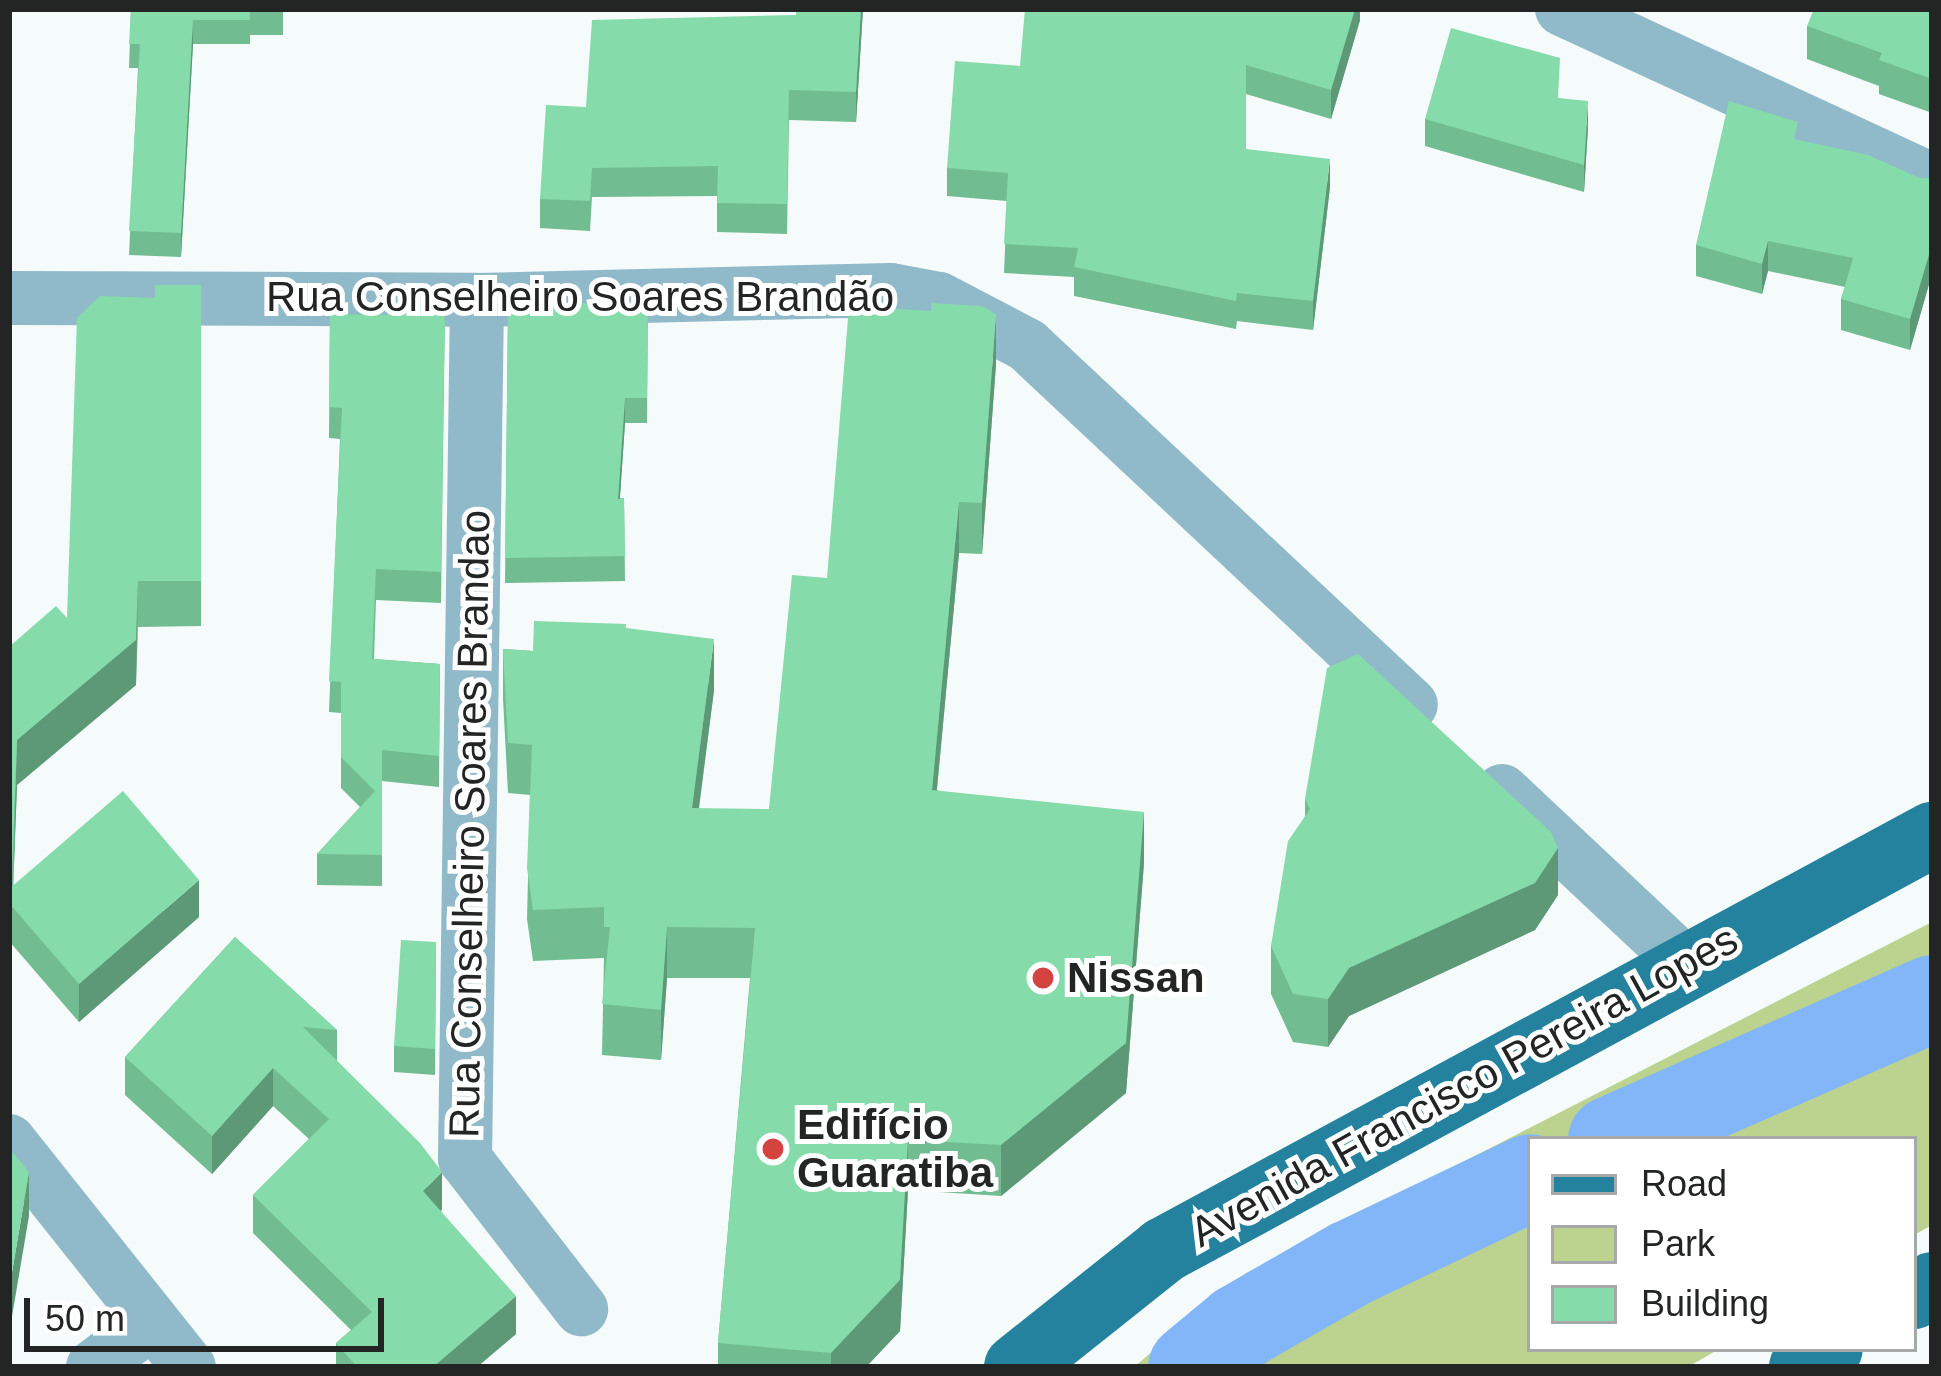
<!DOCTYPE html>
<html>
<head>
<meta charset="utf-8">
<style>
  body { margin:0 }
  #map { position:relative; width:1941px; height:1376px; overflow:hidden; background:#f4fbfa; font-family:Helvetica,sans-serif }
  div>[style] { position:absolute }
  .green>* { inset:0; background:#bbd38f }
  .river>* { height:87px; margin:-43.5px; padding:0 43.5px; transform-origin:43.5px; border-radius:43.5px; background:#83b6f8 }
  .street>* { height:54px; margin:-27px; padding:0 27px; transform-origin:27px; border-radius:27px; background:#90b9c9 }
  .primary>* { height:66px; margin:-33px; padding:0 33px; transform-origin:33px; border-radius:33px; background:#24829e }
  .wall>* { inset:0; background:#72bc91 }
  .shaded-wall>* { inset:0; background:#5d9976 }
  .building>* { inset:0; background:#85dba9 }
  .dots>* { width:33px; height:33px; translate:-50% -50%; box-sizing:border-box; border:6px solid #fff; border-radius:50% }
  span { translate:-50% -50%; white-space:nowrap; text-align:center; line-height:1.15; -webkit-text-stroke:10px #fff; paint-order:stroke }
  .street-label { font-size:42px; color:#232525 }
  .poi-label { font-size:42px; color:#232525; font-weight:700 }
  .left { translate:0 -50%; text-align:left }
  .frame { position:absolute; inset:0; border:12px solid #232525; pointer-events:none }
  .legend { position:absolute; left:1527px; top:1136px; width:390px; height:216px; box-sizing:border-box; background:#fff; border:3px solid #a7a8a8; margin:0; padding:15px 21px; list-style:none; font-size:36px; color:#232525 }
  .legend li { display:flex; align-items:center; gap:24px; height:60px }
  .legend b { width:60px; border:3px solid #a7a8a8 }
  .scale { position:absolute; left:24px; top:1298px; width:360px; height:54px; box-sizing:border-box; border:6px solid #232525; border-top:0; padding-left:15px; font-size:36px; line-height:42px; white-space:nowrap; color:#232525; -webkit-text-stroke:9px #fff; paint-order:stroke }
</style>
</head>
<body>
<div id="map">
  <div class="green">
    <div style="clip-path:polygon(1932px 922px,1932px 1225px,1914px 1235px,1914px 1139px,1530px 1139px,1530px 1349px,1719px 1349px,1688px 1367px,1134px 1367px,1246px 1273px)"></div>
  </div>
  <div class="river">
    <div style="left:1611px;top:1139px;width:351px;rotate:-23.7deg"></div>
    <div style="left:1191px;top:1367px;width:62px;rotate:-39.8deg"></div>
    <div style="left:1239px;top:1327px;width:128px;rotate:-30deg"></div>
    <div style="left:1350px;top:1263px;width:199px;rotate:-25.5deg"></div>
  </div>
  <div class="street">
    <div style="left:1562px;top:9px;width:408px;rotate:24.8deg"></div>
    <div style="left:9px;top:298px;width:468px;rotate:0.2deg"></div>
    <div style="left:477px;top:300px;width:414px;rotate:-1.4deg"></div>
    <div style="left:891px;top:290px;width:49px;rotate:10.6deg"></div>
    <div style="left:939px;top:299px;width:99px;rotate:27.6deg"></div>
    <div style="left:1027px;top:345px;width:526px;rotate:43.15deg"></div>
    <div style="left:477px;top:300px;width:859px;rotate:90.8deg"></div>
    <div style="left:465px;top:1159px;width:190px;rotate:52.3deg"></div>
    <div style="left:1502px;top:791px;width:253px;rotate:43.2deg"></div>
    <div style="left:9px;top:1141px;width:289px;rotate:51.5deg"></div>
    <div style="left:93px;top:1367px;width:71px;rotate:-37deg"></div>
  </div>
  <div class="primary">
    <div style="left:1914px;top:1296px;width:21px;rotate:-31deg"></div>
    <div style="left:1017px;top:1367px;width:188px;rotate:-38.5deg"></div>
    <div style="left:1164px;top:1250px;width:873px;rotate:-28.39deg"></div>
    <div style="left:1802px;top:1367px;width:33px;rotate:-33deg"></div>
  </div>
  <div class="wall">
    <div style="clip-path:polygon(131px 9px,283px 9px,283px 35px,250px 35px,250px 44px,193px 44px,181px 257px,129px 255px,138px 68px,129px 68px)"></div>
    <div style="clip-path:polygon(863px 9px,856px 122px,789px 120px,787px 234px,717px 232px,717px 196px,592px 197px,590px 231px,540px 228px,540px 199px,586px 107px)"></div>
    <div style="clip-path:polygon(1360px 9px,1360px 20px,1331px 119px,1246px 94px,1246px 149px,1330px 187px,1313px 330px,1237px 321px,1236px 329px,1074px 296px,1074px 277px,1004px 273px,1007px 201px,947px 196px,947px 168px,1020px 66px)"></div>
    <div style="clip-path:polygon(1932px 9px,1932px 113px,1879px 94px,1879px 86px,1807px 59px,1807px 26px)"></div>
    <div style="clip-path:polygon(1559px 98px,1588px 127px,1584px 192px,1425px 146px,1425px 119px)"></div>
    <div style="clip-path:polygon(1798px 140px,1920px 178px,1932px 178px,1932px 274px,1910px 350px,1841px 330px,1841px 299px,1845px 287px,1768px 271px,1762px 294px,1696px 276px,1696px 245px)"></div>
    <div style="clip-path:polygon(201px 285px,201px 626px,138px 627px,136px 685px,17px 785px,13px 885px,199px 917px,79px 1022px,9px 941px,9px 647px,67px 618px,155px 298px)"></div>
    <div style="clip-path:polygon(648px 302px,647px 423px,625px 423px,620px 498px,624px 498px,625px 581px,505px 583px,508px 312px)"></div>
    <div style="clip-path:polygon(445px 307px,441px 603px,376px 600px,374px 659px,440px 664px,439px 787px,382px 781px,382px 886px,317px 885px,317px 854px,360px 807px,341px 788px,341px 713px,329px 712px,340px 439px,329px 438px,330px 314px,388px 315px)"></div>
    <div style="clip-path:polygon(996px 364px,982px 554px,959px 553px,937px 790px,1144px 863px,1126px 1093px,1001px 1196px,908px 1190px,900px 1331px,866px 1367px,718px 1367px,718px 1343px,750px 978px,667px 978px,661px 1060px,602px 1055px,604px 958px,533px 961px,527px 919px,530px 795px,508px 793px,503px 699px,503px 649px,533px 651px,626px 629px,714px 690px,699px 809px,769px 809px,827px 578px)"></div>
    <div style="clip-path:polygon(1305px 799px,1558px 895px,1535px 930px,1349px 1016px,1328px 1047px,1293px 1042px,1271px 994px,1271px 946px,1305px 816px)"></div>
    <div style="clip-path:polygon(235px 937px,337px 1030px,337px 1061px,442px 1209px,441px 1211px,516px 1334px,477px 1367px,336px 1367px,336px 1343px,351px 1330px,253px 1233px,253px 1195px,309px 1139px,273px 1106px,212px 1174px,125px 1095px,125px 1057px)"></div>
    <div style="clip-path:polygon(436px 942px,435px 1075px,394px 1072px,394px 1046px)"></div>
  </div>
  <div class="shaded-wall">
    <div style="clip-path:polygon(861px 9px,863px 9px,856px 122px,856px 92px)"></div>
    <div style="clip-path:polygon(1355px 9px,1360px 9px,1360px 20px,1331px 119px,1331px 90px)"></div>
    <div style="clip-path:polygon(193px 20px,193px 44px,181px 257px,181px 233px)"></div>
    <div style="clip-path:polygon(1588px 101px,1588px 127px,1584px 192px,1584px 165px)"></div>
    <div style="clip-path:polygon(1330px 159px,1330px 187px,1313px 330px,1313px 301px)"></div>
    <div style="clip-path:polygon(1768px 241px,1768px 271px,1762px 294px,1762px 264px)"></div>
    <div style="clip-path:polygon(1932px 244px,1932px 274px,1910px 350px,1910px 319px)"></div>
    <div style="clip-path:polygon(996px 314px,996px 364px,982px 554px,982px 503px)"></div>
    <div style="clip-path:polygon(625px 398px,625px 423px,618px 524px,618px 499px)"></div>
    <div style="clip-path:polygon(959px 502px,959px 553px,932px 840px,932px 790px)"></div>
    <div style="clip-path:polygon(138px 581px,136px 685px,17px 785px,12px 919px,17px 740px)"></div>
    <div style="clip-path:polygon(714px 639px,714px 690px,692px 859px,692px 808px)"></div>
    <div style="clip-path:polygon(1144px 812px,1144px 863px,1126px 1093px,1001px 1196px,1001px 1145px)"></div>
    <div style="clip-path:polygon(1558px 848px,1558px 895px,1535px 930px,1349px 1016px,1328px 1047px,1328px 999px,1349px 968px)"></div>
    <div style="clip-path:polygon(199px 880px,199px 917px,79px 1022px,79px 984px)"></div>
    <div style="clip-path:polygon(667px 927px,667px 978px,661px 1060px,661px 1010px)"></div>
    <div style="clip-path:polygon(273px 1068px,273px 1106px,212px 1174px,212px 1136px)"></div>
    <div style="clip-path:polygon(908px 1140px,908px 1190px,900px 1331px,866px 1367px,831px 1367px,831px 1353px)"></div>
    <div style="clip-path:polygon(29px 1172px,29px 1216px,9px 1334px,9px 1290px)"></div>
    <div style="clip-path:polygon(442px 1172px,442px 1209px,423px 1229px,423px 1191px)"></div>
    <div style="clip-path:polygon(516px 1296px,516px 1334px,477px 1367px,433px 1367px)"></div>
  </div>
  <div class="building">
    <div style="clip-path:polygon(131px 9px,283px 9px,283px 11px,250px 11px,250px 20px,193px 20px,181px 233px,129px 231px,140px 44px,129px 44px)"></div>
    <div style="clip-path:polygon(796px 9px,861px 9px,856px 92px,789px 90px,787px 204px,717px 203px,718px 166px,592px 168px,590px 201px,540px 199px,546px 105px,586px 107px,592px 20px,796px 15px)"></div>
    <div style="clip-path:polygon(1025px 9px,1355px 9px,1331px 90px,1246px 65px,1246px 149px,1330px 159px,1313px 301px,1237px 293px,1236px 301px,1074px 267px,1078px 248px,1004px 244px,1008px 173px,947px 168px,955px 61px,1020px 66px)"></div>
    <div style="clip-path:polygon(1814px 9px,1932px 9px,1932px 79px,1879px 60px,1882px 53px,1807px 26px)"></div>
    <div style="clip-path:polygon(1451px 28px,1560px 58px,1558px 98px,1588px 101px,1584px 165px,1425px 119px)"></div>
    <div style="clip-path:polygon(1729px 101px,1798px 122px,1794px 139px,1868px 155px,1920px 178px,1932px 178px,1932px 244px,1910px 319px,1841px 299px,1853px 258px,1768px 241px,1762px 264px,1696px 245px)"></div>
    <div style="clip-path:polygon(155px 285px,201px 285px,201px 581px,138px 581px,136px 640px,17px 740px,12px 873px,9px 873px,9px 647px,56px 606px,67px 618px,77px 318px,100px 296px,155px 298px)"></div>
    <div style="clip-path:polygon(648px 302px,647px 398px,625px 398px,618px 499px,624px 498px,625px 556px,505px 558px,508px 312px,514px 312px,513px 305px)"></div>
    <div style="clip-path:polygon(931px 303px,982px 306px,996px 314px,982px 503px,959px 502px,932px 790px,1144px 812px,1126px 1043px,1001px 1145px,908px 1140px,900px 1280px,831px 1353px,718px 1343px,755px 928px,667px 927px,661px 1010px,602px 1004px,610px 927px,604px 927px,604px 907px,533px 910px,527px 868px,532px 745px,508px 743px,503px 649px,533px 651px,534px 621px,626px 624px,626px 628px,714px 639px,692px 808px,769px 809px,792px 575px,827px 578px,849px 306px,931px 311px)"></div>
    <div style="clip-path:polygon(388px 307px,445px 307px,441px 572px,376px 569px,372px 659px,440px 664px,439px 756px,382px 750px,382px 855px,317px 854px,375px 791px,341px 757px,341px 682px,329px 681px,342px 408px,329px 407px,330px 314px,388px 315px)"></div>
    <div style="clip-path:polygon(1358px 654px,1551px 832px,1558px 848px,1535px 883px,1349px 968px,1328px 999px,1293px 994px,1271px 946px,1288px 841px,1310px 809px,1305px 799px,1327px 668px)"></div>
    <div style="clip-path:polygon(123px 791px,199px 880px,79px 984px,9px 903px,9px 889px)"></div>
    <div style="clip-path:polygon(235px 937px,337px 1030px,303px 1027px,420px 1143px,442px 1172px,423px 1191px,516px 1296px,433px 1367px,357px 1367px,336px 1343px,372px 1312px,253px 1195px,329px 1119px,273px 1068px,212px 1136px,125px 1057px)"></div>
    <div style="clip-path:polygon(401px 940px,436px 942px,435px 1049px,394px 1046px)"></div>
    <div style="clip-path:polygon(9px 1148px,29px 1172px,9px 1290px)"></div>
  </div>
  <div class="dots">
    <div style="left:1043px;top:978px;background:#d34441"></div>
    <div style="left:773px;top:1149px;background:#d34441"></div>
  </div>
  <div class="street-label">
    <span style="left:580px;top:297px">Rua Conselheiro Soares Brandão</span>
    <span style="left:470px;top:824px;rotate:-89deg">Rua Conselheiro Soares Brandao</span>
    <span style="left:1464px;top:1086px;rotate:-29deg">Avenida Francisco Pereira Lopes</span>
  </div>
  <div class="poi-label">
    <span class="left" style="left:1067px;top:978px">Nissan</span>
    <span class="left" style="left:797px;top:1149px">Edifício<br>Guaratiba</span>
  </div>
  <div class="frame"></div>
  <ul class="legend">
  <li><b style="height:15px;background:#24829e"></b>Road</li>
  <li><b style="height:33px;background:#bbd38f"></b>Park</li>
  <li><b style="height:33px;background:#85dba9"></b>Building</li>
  </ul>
  <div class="scale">50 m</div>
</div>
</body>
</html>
